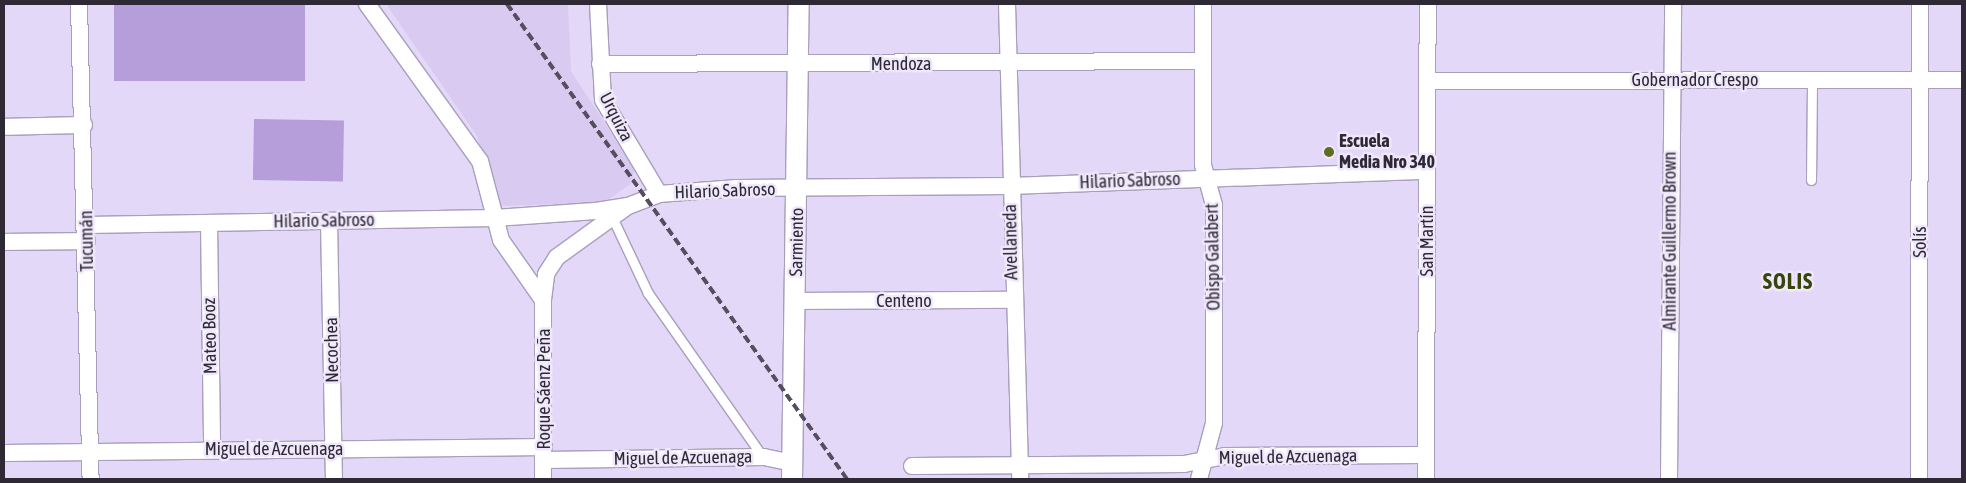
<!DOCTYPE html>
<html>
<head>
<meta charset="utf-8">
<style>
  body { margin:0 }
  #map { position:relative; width:1966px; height:483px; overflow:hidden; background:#e4d8f8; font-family:"Asap Condensed",sans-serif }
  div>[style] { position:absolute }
  .built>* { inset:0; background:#d9caf1 }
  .green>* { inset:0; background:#b69eda; transform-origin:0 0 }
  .roads { filter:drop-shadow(1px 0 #a99ebc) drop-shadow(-1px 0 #a99ebc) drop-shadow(0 1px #a99ebc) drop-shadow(0 -1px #a99ebc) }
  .service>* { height:9px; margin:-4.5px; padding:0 4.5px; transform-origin:4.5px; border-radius:4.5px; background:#fff }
  .minor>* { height:16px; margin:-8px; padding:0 8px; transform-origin:8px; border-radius:8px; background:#fff }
  .tertiary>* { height:20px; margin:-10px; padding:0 10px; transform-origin:10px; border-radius:10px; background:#fff }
  .rail>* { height:4px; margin-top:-2px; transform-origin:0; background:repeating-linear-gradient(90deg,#554e5e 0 8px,transparent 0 12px) }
  .dots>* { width:14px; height:14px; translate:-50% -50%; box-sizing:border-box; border:2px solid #efe8fb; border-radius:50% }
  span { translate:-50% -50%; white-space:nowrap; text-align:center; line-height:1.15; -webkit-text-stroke:5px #efe8fb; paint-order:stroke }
  .street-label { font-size:18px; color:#2e2935 }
  .poi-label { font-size:18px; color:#2e2935; font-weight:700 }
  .left { translate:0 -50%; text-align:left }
  .district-label { font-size:22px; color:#37450c; font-weight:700; letter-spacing:1px }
  .frame { position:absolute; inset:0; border:5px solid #2e2935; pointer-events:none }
</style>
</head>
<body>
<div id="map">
  <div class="built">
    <div style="clip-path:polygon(386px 4px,568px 4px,571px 71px,634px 168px,633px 182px,608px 200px,594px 203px,501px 206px,477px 136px)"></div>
  </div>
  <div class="green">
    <div style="left:114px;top:4px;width:191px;height:77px"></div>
    <div style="left:254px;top:119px;width:90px;height:61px;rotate:1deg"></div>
  </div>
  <div class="roads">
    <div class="service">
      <div style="left:1811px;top:180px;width:101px;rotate:-89.4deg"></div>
      <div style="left:612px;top:217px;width:84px;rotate:64.7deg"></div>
      <div style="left:648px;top:293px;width:200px;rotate:55deg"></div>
    </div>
    <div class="minor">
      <div style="left:79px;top:4px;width:475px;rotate:88.6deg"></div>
      <div style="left:367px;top:4px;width:193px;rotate:54.3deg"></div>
      <div style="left:480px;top:161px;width:82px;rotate:75.1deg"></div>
      <div style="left:501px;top:240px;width:73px;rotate:55deg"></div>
      <div style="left:543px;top:300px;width:179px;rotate:90deg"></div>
      <div style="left:598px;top:4px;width:96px;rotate:87deg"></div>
      <div style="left:603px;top:100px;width:109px;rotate:59.2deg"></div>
      <div style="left:1007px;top:4px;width:475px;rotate:88.4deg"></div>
      <div style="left:600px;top:64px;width:601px;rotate:-0.29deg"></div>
      <div style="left:1427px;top:81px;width:535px;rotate:-0.11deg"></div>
      <div style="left:4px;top:127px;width:80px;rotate:-1.4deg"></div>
      <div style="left:329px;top:221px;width:258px;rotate:88.9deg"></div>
      <div style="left:209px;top:223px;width:225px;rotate:89.2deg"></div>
      <div style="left:87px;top:225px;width:408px;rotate:-1deg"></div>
      <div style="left:495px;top:218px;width:101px;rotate:-4deg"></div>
      <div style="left:596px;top:211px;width:32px;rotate:-9deg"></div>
      <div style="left:628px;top:206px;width:33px;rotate:-21deg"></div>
      <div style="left:659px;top:194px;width:78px;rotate:-4.4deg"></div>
      <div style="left:737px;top:188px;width:273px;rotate:-0.4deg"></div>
      <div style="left:1010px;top:186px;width:417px;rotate:-2.1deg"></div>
      <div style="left:4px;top:242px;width:83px;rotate:-0.7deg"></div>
      <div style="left:543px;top:300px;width:26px;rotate:-83deg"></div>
      <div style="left:546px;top:274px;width:20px;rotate:-57deg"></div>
      <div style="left:557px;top:257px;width:84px;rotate:-35.8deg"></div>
      <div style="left:796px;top:301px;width:216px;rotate:-0.3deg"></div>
      <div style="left:4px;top:453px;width:540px;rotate:-0.64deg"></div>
      <div style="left:544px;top:460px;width:220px;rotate:-0.8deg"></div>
      <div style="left:764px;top:457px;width:29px;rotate:12deg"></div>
      <div style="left:912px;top:466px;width:272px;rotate:-0.4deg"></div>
      <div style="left:1184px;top:464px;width:42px;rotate:-11deg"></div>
      <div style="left:1225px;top:456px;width:201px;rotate:-0.3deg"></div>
      <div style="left:1199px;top:479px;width:58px;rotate:-75deg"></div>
      <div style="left:1214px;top:423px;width:218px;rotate:-90deg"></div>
      <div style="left:1214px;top:205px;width:41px;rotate:-105.4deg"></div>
      <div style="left:1203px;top:165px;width:161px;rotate:-90deg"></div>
      <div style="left:1426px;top:479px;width:475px;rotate:-89.8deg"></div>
      <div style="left:1669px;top:479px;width:475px;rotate:-89.5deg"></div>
      <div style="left:1919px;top:479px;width:475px;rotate:-89.9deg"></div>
    </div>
    <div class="tertiary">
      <div style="left:792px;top:479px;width:475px;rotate:-89.2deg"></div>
    </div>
  </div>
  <div class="rail">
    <div style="left:507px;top:4px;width:584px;rotate:54.41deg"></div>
  </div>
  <div class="dots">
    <div style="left:1329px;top:152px;background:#5b6f1e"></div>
  </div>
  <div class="street-label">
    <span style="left:901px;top:64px">Mendoza</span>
    <span style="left:1695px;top:80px">Gobernador Crespo</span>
    <span style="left:616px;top:117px;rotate:63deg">Urquiza</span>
    <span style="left:1130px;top:181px;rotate:-2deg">Hilario Sabroso</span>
    <span style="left:725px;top:191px;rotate:-2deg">Hilario Sabroso</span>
    <span style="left:324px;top:221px;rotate:-1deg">Hilario Sabroso</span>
    <span style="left:87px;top:241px;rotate:-91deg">Tucumán</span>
    <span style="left:1427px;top:241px;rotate:-90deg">San Martín</span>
    <span style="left:1670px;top:241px;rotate:-90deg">Almirante Guillermo Brown</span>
    <span style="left:797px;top:242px;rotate:-89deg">Sarmiento</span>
    <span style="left:1011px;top:242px;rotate:-91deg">Avellaneda</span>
    <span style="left:1920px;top:242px;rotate:-90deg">Solís</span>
    <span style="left:1213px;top:257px;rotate:-91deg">Obispo Galabert</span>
    <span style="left:904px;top:301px">Centeno</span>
    <span style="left:210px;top:336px;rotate:-91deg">Mateo Booz</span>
    <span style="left:332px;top:350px;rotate:-91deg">Necochea</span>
    <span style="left:544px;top:389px;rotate:-90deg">Roque Sáenz Peña</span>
    <span style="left:274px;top:449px">Miguel de Azcuenaga</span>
    <span style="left:1288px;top:457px;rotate:-1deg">Miguel de Azcuenaga</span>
    <span style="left:683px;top:458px;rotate:-1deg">Miguel de Azcuenaga</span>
  </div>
  <div class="poi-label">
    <span class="left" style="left:1339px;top:152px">Escuela<br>Media Nro 340</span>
  </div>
  <div class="district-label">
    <span style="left:1788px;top:282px">SOLIS</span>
  </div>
  <div class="frame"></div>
</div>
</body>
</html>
